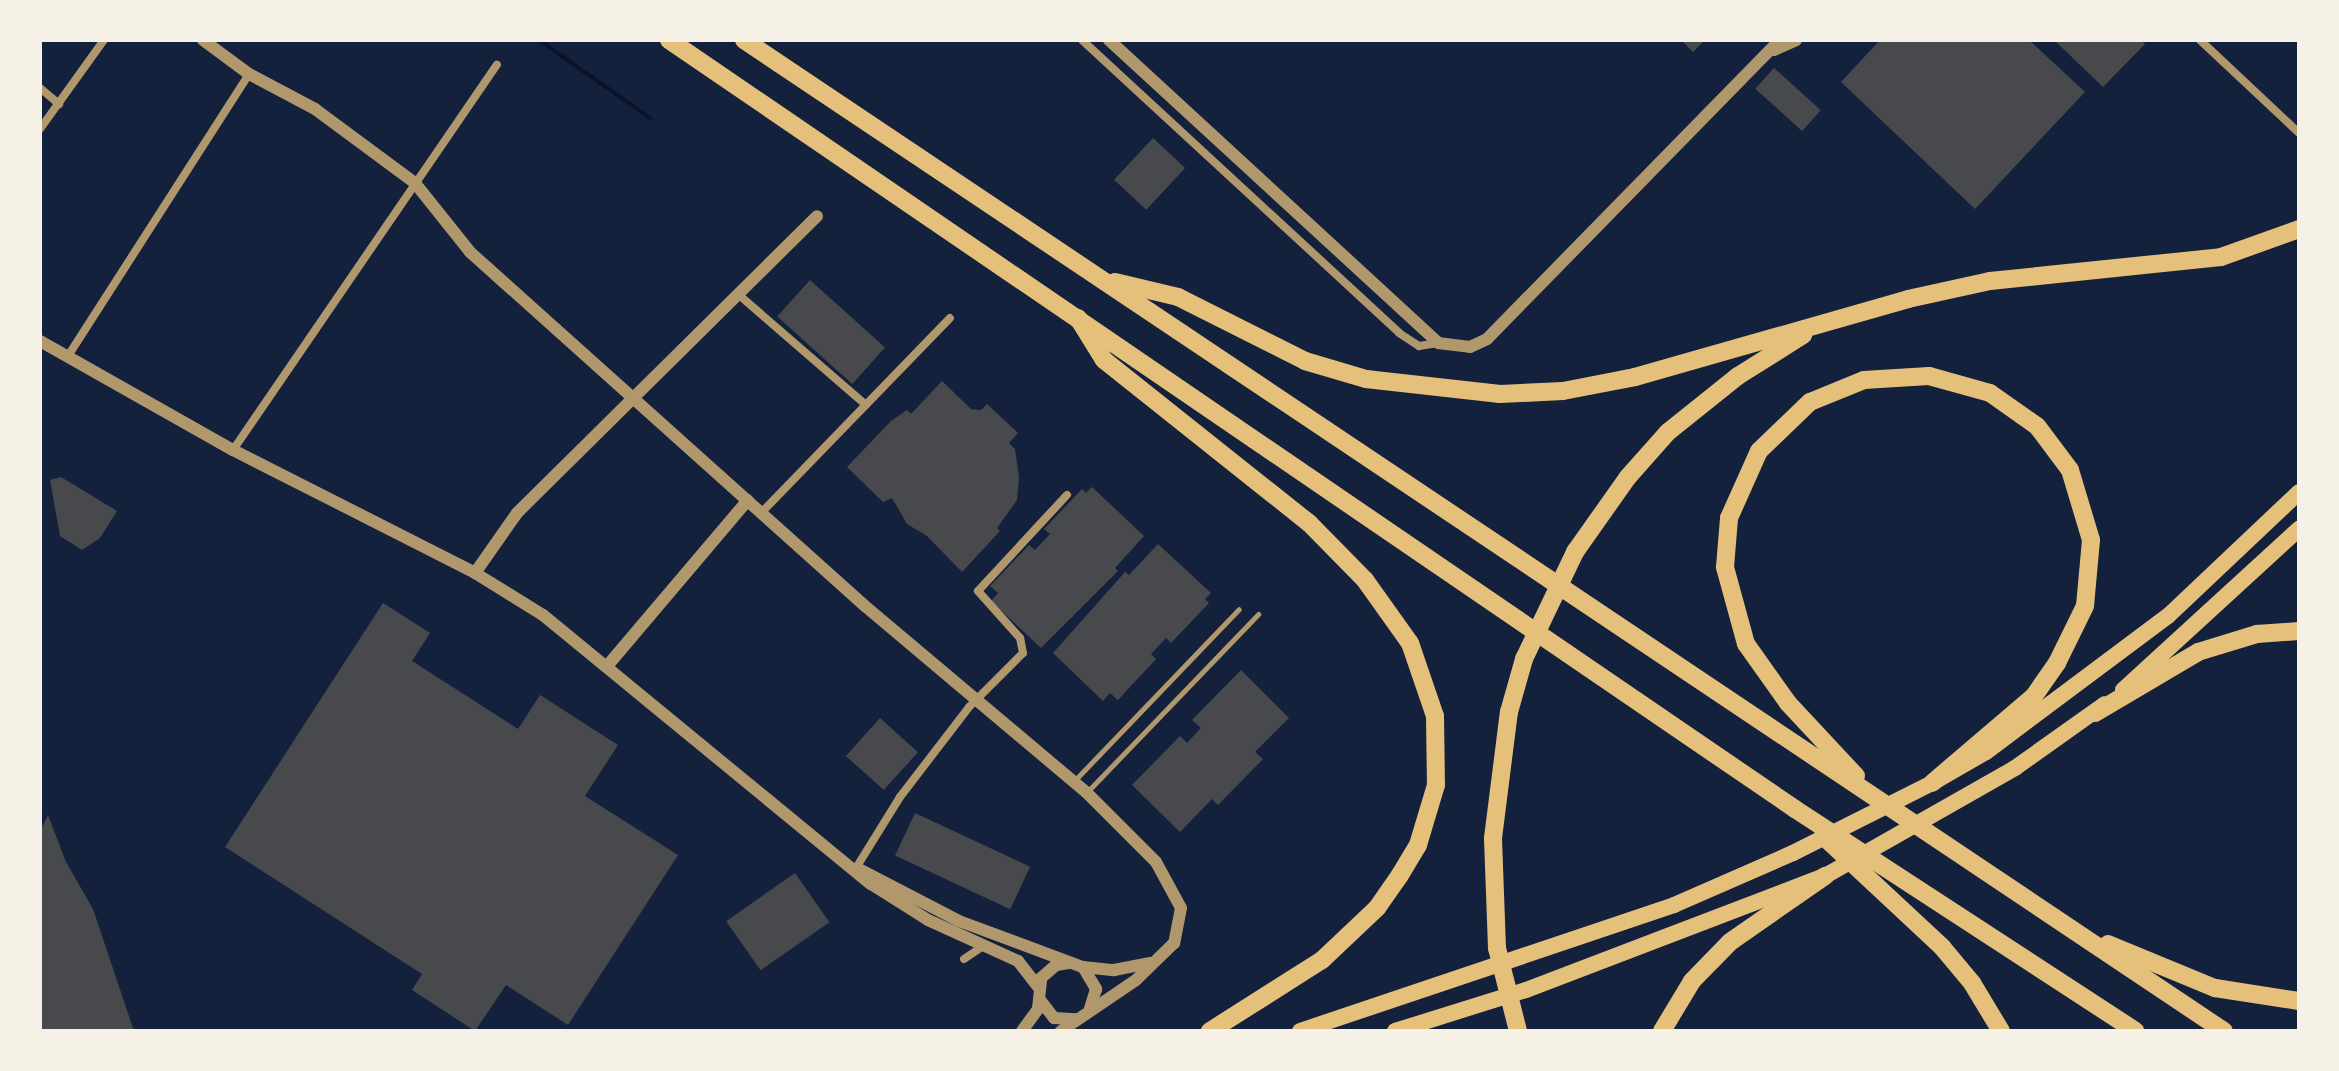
<!DOCTYPE html>
<html>
<head>
<meta charset="utf-8">
<style>
  body { margin:0 }
  #map { position:relative; width:2339px; height:1071px; overflow:hidden; background:#14213d; font-family:"Alegreya Sans",sans-serif }
  div>[style] { position:absolute }
  .stream>* { height:4px; margin:-2px; padding:0 2px; transform-origin:2px; border-radius:2px; background:#0b132b }
  .building>* { inset:0; background:#48494c; transform-origin:0 0 }
  .service>* { height:5px; margin:-2.5px; padding:0 2.5px; transform-origin:2.5px; border-radius:2.5px; background:#b1986c }
  .minor>* { height:8px; margin:-4px; padding:0 4px; transform-origin:4px; border-radius:4px; background:#b1986c }
  .tertiary>* { height:12px; margin:-6px; padding:0 6px; transform-origin:6px; border-radius:6px; background:#b1986c }
  .trunk>* { height:16px; margin:-8px; padding:0 8px; transform-origin:8px; border-radius:8px; background:#e5c07b }
  .motorway>* { height:18px; margin:-9px; padding:0 9px; transform-origin:9px; border-radius:9px; background:#e5c07b }
  span { translate:-50% -50%; white-space:nowrap; text-align:center; line-height:1.15; -webkit-text-stroke:6px #f6f1e7; paint-order:stroke }
  .frame { position:absolute; inset:0; border:42px solid #f6f1e7; pointer-events:none }
</style>
</head>
<body>
<div id="map">
  <div class="stream">
    <div style="left:539px;top:40px;width:136px;rotate:35.1deg"></div>
  </div>
  <div class="building">
    <div style="clip-path:polygon(1681px 40px,1705px 40px,1693px 52px)"></div>
    <div style="clip-path:polygon(1880px 40px,2029px 40px,2085px 92px,1975px 209px,1841px 82px)"></div>
    <div style="clip-path:polygon(2054px 40px,2141px 40px,2145px 44px,2103px 87px)"></div>
    <div style="left:1774px;top:68px;width:63px;height:28px;rotate:42deg"></div>
    <div style="left:1153px;top:138px;width:44px;height:57px;rotate:43deg"></div>
    <div style="left:810px;top:280px;width:101px;height:49px;rotate:42deg"></div>
    <div style="clip-path:polygon(942px 381px,971px 409px,981px 410px,987px 404px,1018px 433px,1009px 443px,1015px 449px,1019px 477px,1017px 500px,997px 528px,1000px 531px,962px 572px,927px 536px,907px 524px,892px 498px,883px 502px,847px 467px,891px 421px,907px 410px,911px 414px)"></div>
    <div style="clip-path:polygon(61px 477px,117px 511px,100px 538px,82px 550px,60px 536px,50px 480px)"></div>
    <div style="clip-path:polygon(1092px 487px,1144px 536px,1115px 568px,1118px 571px,1041px 648px,991px 601px,998px 593px,990px 586px,1029px 545px,1035px 550px,1050px 534px,1044px 529px,1082px 489px,1086px 493px)"></div>
    <div style="clip-path:polygon(1158px 544px,1211px 593px,1205px 599px,1209px 603px,1171px 643px,1166px 638px,1151px 654px,1156px 659px,1118px 700px,1110px 693px,1103px 701px,1053px 653px,1125px 572px,1129px 575px)"></div>
    <div style="clip-path:polygon(383px 603px,430px 633px,412px 661px,518px 729px,540px 695px,618px 745px,585px 796px,678px 855px,568px 1025px,506px 985px,475px 1031px,412px 990px,422px 974px,225px 847px)"></div>
    <div style="clip-path:polygon(1241px 670px,1289px 718px,1255px 752px,1263px 759px,1218px 805px,1212px 799px,1180px 832px,1132px 785px,1180px 736px,1187px 743px,1201px 728px,1192px 720px)"></div>
    <div style="left:880px;top:718px;width:51px;height:51px;rotate:42deg"></div>
    <div style="left:915px;top:813px;width:127px;height:47px;rotate:25deg"></div>
    <div style="clip-path:polygon(48px 815px,66px 862px,93px 909px,134px 1031px,40px 1031px,40px 831px)"></div>
    <div style="left:795px;top:873px;width:60px;height:84px;rotate:55deg"></div>
  </div>
  <div class="service">
    <div style="left:1074px;top:781px;width:238px;rotate:-46.2deg"></div>
    <div style="left:1087px;top:792px;width:247px;rotate:-46.1deg"></div>
  </div>
  <div class="minor">
    <div style="left:1082px;top:40px;width:432px;rotate:42.7deg"></div>
    <div style="left:1399px;top:333px;width:24px;rotate:33deg"></div>
    <div style="left:1419px;top:346px;width:19px;rotate:-9deg"></div>
    <div style="left:2200px;top:40px;width:136px;rotate:43.2deg"></div>
    <div style="left:40px;top:88px;width:25px;rotate:40deg"></div>
    <div style="left:40px;top:129px;width:110px;rotate:-54.3deg"></div>
    <div style="left:739px;top:295px;width:168px;rotate:40.9deg"></div>
    <div style="left:68px;top:356px;width:335px;rotate:-57.3deg"></div>
    <div style="left:233px;top:450px;width:467px;rotate:-55.6deg"></div>
    <div style="left:762px;top:512px;width:270px;rotate:-45.9deg"></div>
    <div style="left:856px;top:868px;width:84px;rotate:-58.2deg"></div>
    <div style="left:900px;top:797px;width:113px;rotate:-52.5deg"></div>
    <div style="left:969px;top:707px;width:76px;rotate:-45deg"></div>
    <div style="left:1023px;top:653px;width:15px;rotate:-101deg"></div>
    <div style="left:1020px;top:638px;width:63px;rotate:-131.8deg"></div>
    <div style="left:978px;top:591px;width:131px;rotate:-47.2deg"></div>
    <div style="left:964px;top:959px;width:25px;rotate:-34deg"></div>
  </div>
  <div class="tertiary">
    <div style="left:203px;top:40px;width:57px;rotate:36.5deg"></div>
    <div style="left:249px;top:74px;width:75px;rotate:27.9deg"></div>
    <div style="left:315px;top:109px;width:124px;rotate:36.5deg"></div>
    <div style="left:415px;top:183px;width:88px;rotate:51.4deg"></div>
    <div style="left:470px;top:252px;width:530px;rotate:41.87deg"></div>
    <div style="left:865px;top:606px;width:289px;rotate:40.1deg"></div>
    <div style="left:1086px;top:792px;width:99px;rotate:45deg"></div>
    <div style="left:1156px;top:862px;width:52px;rotate:61.5deg"></div>
    <div style="left:1181px;top:908px;width:36px;rotate:101deg"></div>
    <div style="left:1174px;top:943px;width:53px;rotate:135.8deg"></div>
    <div style="left:1136px;top:980px;width:91px;rotate:145.8deg"></div>
    <div style="left:1109px;top:40px;width:447px;rotate:42.6deg"></div>
    <div style="left:1438px;top:343px;width:32px;rotate:7deg"></div>
    <div style="left:1470px;top:347px;width:19px;rotate:-25deg"></div>
    <div style="left:1487px;top:339px;width:419px;rotate:-45.6deg"></div>
    <div style="left:1774px;top:50px;width:24px;rotate:-24deg"></div>
    <div style="left:40px;top:341px;width:222px;rotate:29.5deg"></div>
    <div style="left:233px;top:450px;width:271px;rotate:26.9deg"></div>
    <div style="left:475px;top:573px;width:80px;rotate:31.7deg"></div>
    <div style="left:543px;top:615px;width:424px;rotate:39.4deg"></div>
    <div style="left:871px;top:884px;width:67px;rotate:32.3deg"></div>
    <div style="left:928px;top:920px;width:99px;rotate:24.5deg"></div>
    <div style="left:1018px;top:961px;width:33px;rotate:52deg"></div>
    <div style="left:475px;top:573px;width:73px;rotate:-55deg"></div>
    <div style="left:517px;top:513px;width:422px;rotate:-44.7deg"></div>
    <div style="left:608px;top:665px;width:216px;rotate:-49.7deg"></div>
    <div style="left:859px;top:869px;width:113px;rotate:27.5deg"></div>
    <div style="left:959px;top:921px;width:132px;rotate:20.4deg"></div>
    <div style="left:1083px;top:967px;width:26px;rotate:59deg"></div>
    <div style="left:1096px;top:989px;width:21px;rotate:107deg"></div>
    <div style="left:1083px;top:967px;width:31px;rotate:6deg"></div>
    <div style="left:1114px;top:970px;width:37px;rotate:-11deg"></div>
    <div style="left:1040px;top:1000px;width:23px;rotate:52deg"></div>
    <div style="left:1054px;top:1018px;width:22px;rotate:3deg"></div>
    <div style="left:1022px;top:1031px;width:27px;rotate:-54deg"></div>
    <div style="left:1038px;top:1009px;width:31px;rotate:-84deg"></div>
    <div style="left:1041px;top:978px;width:20px;rotate:-41deg"></div>
    <div style="left:1056px;top:965px;width:13px;rotate:-9deg"></div>
  </div>
  <div class="trunk">
    <div style="left:2123px;top:690px;width:239px;rotate:-42.5deg"></div>
    <div style="left:1300px;top:1031px;width:395px;rotate:-18.6deg"></div>
    <div style="left:1674px;top:905px;width:130px;rotate:-23.6deg"></div>
    <div style="left:1793px;top:853px;width:156px;rotate:-26.7deg"></div>
    <div style="left:1932px;top:783px;width:62px;rotate:-29.9deg"></div>
    <div style="left:1986px;top:752px;width:227px;rotate:-36.8deg"></div>
    <div style="left:2168px;top:616px;width:180px;rotate:-43.4deg"></div>
    <div style="left:1395px;top:1031px;width:137px;rotate:-17.4deg"></div>
    <div style="left:1526px;top:990px;width:320px;rotate:-20.9deg"></div>
    <div style="left:1825px;top:876px;width:219px;rotate:-29.6deg"></div>
    <div style="left:2015px;top:768px;width:110px;rotate:-35.4deg"></div>
  </div>
  <div class="motorway">
    <div style="left:669px;top:40px;width:1364px;rotate:34.33deg"></div>
    <div style="left:1795px;top:809px;width:406px;rotate:33.1deg"></div>
    <div style="left:744px;top:40px;width:1781px;rotate:33.81deg"></div>
    <div style="left:1115px;top:282px;width:65px;rotate:13.4deg"></div>
    <div style="left:1178px;top:297px;width:142px;rotate:26.7deg"></div>
    <div style="left:1305px;top:361px;width:64px;rotate:16.4deg"></div>
    <div style="left:1366px;top:379px;width:135px;rotate:6.4deg"></div>
    <div style="left:1500px;top:394px;width:63px;rotate:-2.7deg"></div>
    <div style="left:1563px;top:391px;width:73px;rotate:-11deg"></div>
    <div style="left:1635px;top:377px;width:284px;rotate:-15.9deg"></div>
    <div style="left:1908px;top:299px;width:84px;rotate:-12.4deg"></div>
    <div style="left:1990px;top:281px;width:232px;rotate:-5.9deg"></div>
    <div style="left:2221px;top:257px;width:83px;rotate:-19.7deg"></div>
    <div style="left:1078px;top:318px;width:49px;rotate:58.2deg"></div>
    <div style="left:1104px;top:360px;width:262px;rotate:38.5deg"></div>
    <div style="left:1309px;top:523px;width:80px;rotate:45.5deg"></div>
    <div style="left:1365px;top:580px;width:77px;rotate:54.5deg"></div>
    <div style="left:1410px;top:643px;width:77px;rotate:71.1deg"></div>
    <div style="left:1435px;top:716px;width:69px;rotate:89.2deg"></div>
    <div style="left:1436px;top:785px;width:63px;rotate:106.7deg"></div>
    <div style="left:1418px;top:845px;width:35px;rotate:121deg"></div>
    <div style="left:1400px;top:875px;width:40px;rotate:124.9deg"></div>
    <div style="left:1377px;top:908px;width:76px;rotate:136.6deg"></div>
    <div style="left:1322px;top:960px;width:133px;rotate:147.6deg"></div>
    <div style="left:2095px;top:713px;width:120px;rotate:-30.6deg"></div>
    <div style="left:2198px;top:652px;width:62px;rotate:-17deg"></div>
    <div style="left:2257px;top:634px;width:42px;rotate:-4.1deg"></div>
    <div style="left:1856px;top:776px;width:100px;rotate:-133deg"></div>
    <div style="left:1788px;top:703px;width:72px;rotate:-125.4deg"></div>
    <div style="left:1746px;top:644px;width:80px;rotate:-105.3deg"></div>
    <div style="left:1725px;top:567px;width:49px;rotate:-85.3deg"></div>
    <div style="left:1729px;top:518px;width:73px;rotate:-65.9deg"></div>
    <div style="left:1759px;top:451px;width:71px;rotate:-43.9deg"></div>
    <div style="left:1810px;top:402px;width:58px;rotate:-22.2deg"></div>
    <div style="left:1864px;top:380px;width:65px;rotate:-3.5deg"></div>
    <div style="left:1929px;top:376px;width:63px;rotate:15.6deg"></div>
    <div style="left:1990px;top:393px;width:57px;rotate:35.1deg"></div>
    <div style="left:2037px;top:426px;width:55px;rotate:53.1deg"></div>
    <div style="left:2070px;top:470px;width:73px;rotate:73.3deg"></div>
    <div style="left:2091px;top:540px;width:66px;rotate:95.2deg"></div>
    <div style="left:2085px;top:606px;width:64px;rotate:116.2deg"></div>
    <div style="left:2057px;top:663px;width:40px;rotate:124.9deg"></div>
    <div style="left:2034px;top:696px;width:134px;rotate:139.5deg"></div>
    <div style="left:1823px;top:836px;width:163px;rotate:43deg"></div>
    <div style="left:1942px;top:947px;width:47px;rotate:50.2deg"></div>
    <div style="left:1972px;top:983px;width:56px;rotate:58.9deg"></div>
    <div style="left:2108px;top:944px;width:116px;rotate:22.4deg"></div>
    <div style="left:2215px;top:988px;width:85px;rotate:8.8deg"></div>
    <div style="left:1518px;top:1031px;width:86px;rotate:-104.2deg"></div>
    <div style="left:1497px;top:948px;width:110px;rotate:-92.1deg"></div>
    <div style="left:1493px;top:838px;width:127px;rotate:-82.8deg"></div>
    <div style="left:1509px;top:712px;width:55px;rotate:-74.2deg"></div>
    <div style="left:1524px;top:659px;width:119px;rotate:-64.5deg"></div>
    <div style="left:1575px;top:552px;width:92px;rotate:-54.8deg"></div>
    <div style="left:1628px;top:477px;width:60px;rotate:-48.4deg"></div>
    <div style="left:1668px;top:432px;width:90px;rotate:-38.7deg"></div>
    <div style="left:1738px;top:376px;width:77px;rotate:-32.2deg"></div>
    <div style="left:1662px;top:1031px;width:58px;rotate:-59deg"></div>
    <div style="left:1692px;top:981px;width:54px;rotate:-45.7deg"></div>
    <div style="left:1730px;top:942px;width:116px;rotate:-34.8deg"></div>
  </div>
  <div class="frame"></div>
</div>
</body>
</html>
